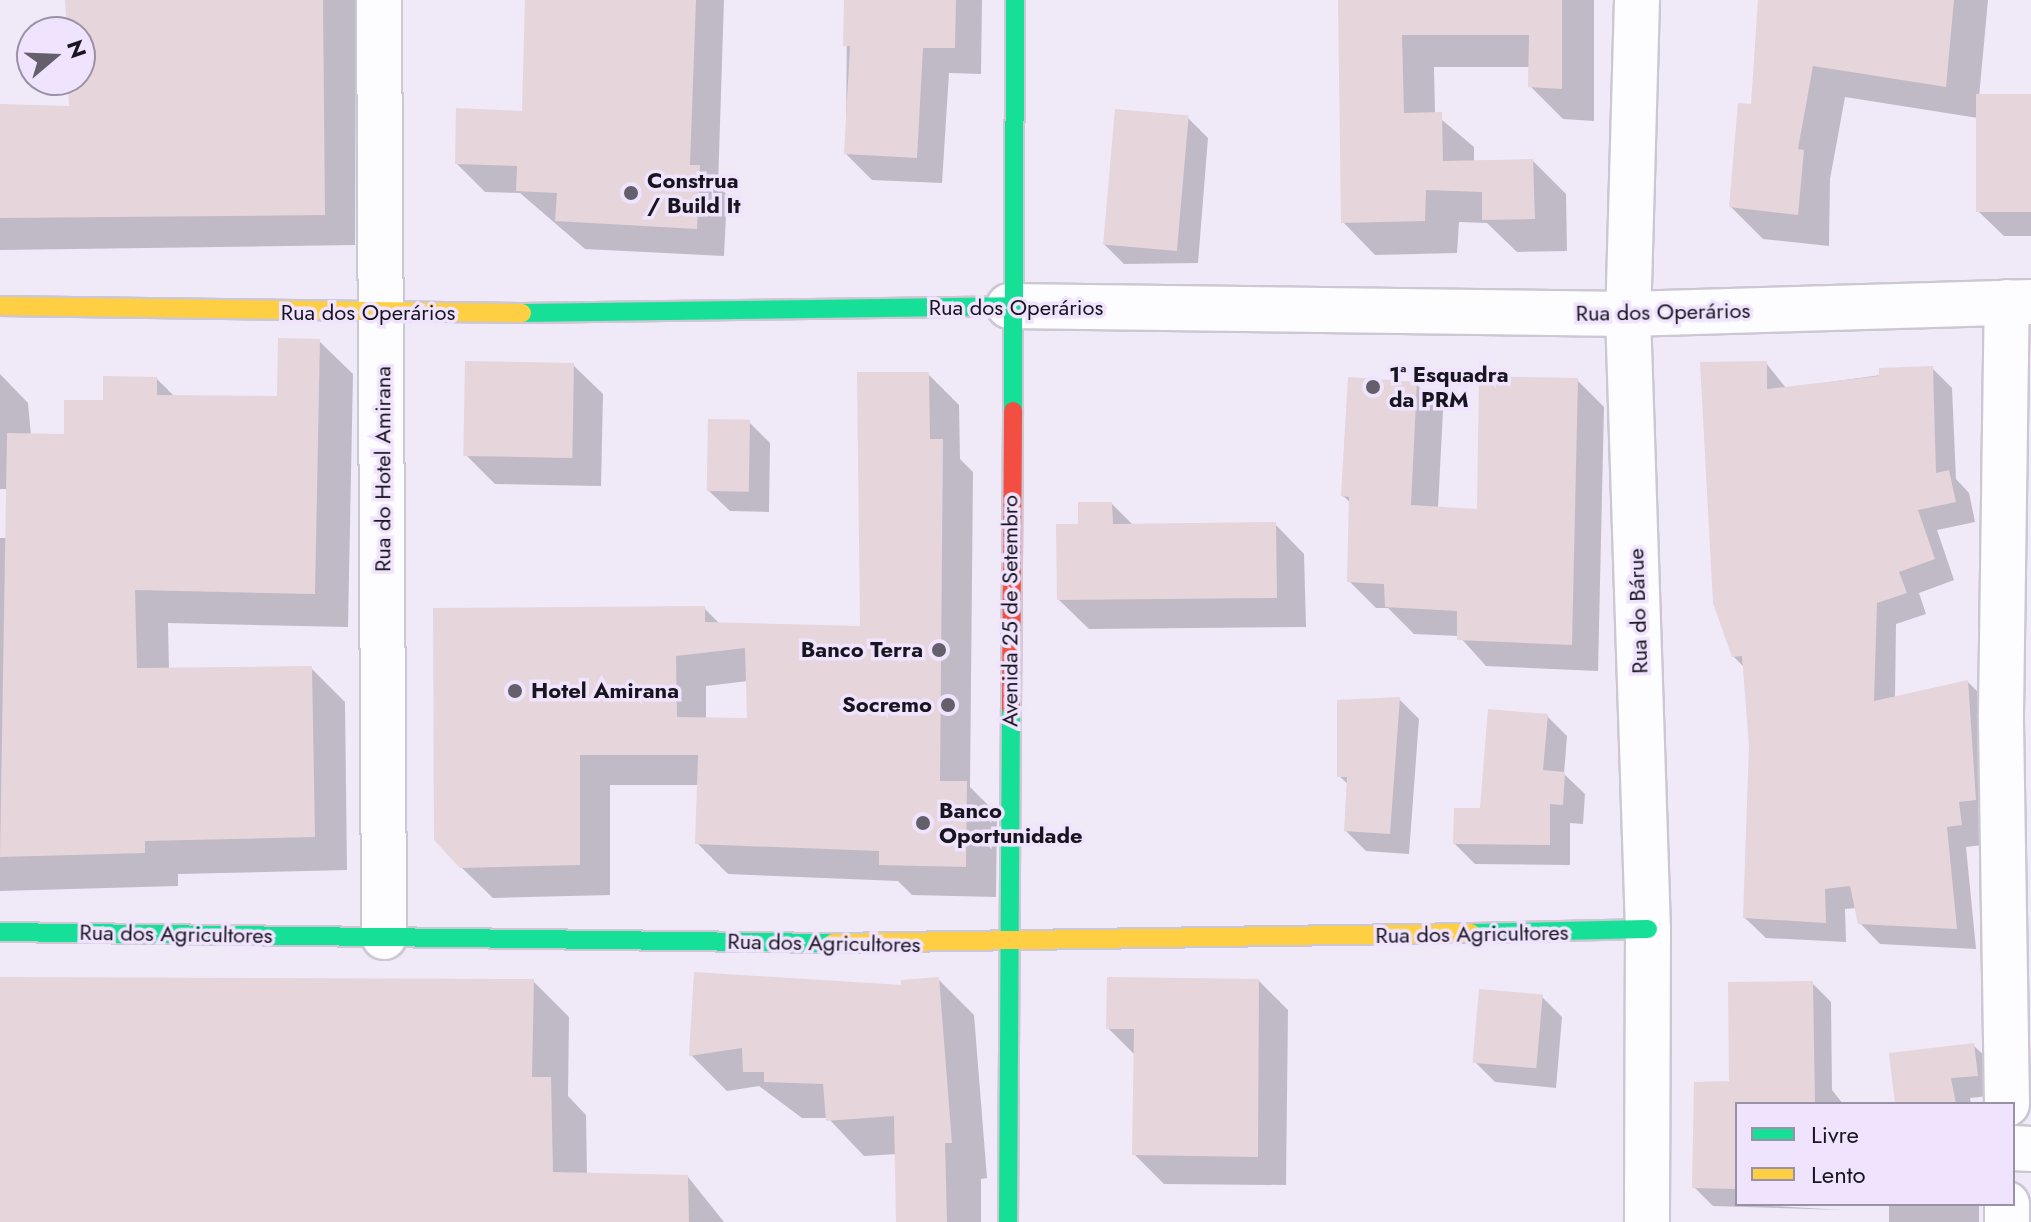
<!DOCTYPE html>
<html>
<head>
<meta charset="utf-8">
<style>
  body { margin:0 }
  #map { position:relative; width:2031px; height:1222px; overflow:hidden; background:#f0e9f8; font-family:Jost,sans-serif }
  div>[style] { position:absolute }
  .shadow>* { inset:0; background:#0003; transform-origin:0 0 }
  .building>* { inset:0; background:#e6d5da; transform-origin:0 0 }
  .roads { filter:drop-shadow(2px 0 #ccc7d3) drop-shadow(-2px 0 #ccc7d3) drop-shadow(0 2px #ccc7d3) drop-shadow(0 -2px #ccc7d3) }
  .street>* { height:44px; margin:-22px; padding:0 22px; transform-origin:22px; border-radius:22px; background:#fdfcfe }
  .fast>* { height:18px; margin:-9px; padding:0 9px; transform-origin:9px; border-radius:9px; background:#16e098 }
  .slow>* { height:18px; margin:-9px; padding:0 9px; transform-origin:9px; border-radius:9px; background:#ffcf43 }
  .jam>* { height:18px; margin:-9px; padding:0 9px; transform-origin:9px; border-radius:9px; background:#f24e42 }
  .dots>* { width:22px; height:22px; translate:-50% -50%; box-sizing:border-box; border:4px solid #efe3fe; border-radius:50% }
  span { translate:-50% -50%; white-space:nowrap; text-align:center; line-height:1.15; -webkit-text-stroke:7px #efe3fe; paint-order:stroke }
  .poi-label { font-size:22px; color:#19151f; font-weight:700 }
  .left { translate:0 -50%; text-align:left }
  .right { translate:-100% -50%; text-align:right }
  .street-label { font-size:22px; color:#19151f }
  .legend { position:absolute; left:1735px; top:1102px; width:280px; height:104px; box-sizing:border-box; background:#efe3fe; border:2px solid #9991a5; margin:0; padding:10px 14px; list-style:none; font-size:24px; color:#19151f }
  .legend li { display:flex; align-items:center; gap:16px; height:40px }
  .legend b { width:40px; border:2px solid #9991a5 }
  .north { position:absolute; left:16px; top:16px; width:80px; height:80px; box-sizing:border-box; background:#efe3fe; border:2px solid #9991a5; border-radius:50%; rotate:71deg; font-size:22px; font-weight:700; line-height:32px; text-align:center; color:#19151f }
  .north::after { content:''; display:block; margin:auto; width:28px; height:36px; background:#645f6b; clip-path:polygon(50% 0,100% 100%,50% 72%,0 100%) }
</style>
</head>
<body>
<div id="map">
  <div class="shadow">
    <div style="clip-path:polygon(67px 0,356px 0,355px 245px,0 250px,0 106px,71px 108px,80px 32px,69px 32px)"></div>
    <div style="clip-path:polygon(527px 0,724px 0,718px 186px,727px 195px,724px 256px,585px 249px,520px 193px,485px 192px,457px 164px,524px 113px)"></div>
    <div style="clip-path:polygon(847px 0,982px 0,981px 74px,949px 73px,942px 183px,872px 180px,846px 154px)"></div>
    <div style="clip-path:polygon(1341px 0,1594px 0,1594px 121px,1563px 119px,1530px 86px,1530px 67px,1434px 67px,1435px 114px,1474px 147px,1474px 162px,1533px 161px,1566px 194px,1567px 251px,1517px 252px,1487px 223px,1459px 222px,1457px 253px,1375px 255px,1343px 222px)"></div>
    <div style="clip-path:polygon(1760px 0,1988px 0,1979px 97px,2031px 96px,2031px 236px,2004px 236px,1979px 212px,1978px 118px,1845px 97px,1830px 179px,1829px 246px,1763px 239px,1731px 207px,1753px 106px)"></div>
    <div style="clip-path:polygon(1188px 118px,1208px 138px,1198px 263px,1124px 264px,1104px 244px)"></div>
    <div style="clip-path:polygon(319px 341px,353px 374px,348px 627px,168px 623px,169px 670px,311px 668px,345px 702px,347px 870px,178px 874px,178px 886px,0 891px,0 538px,8px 538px,9px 489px,0 489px,0 374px,28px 403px,31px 436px,66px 436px,105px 402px,157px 379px,175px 397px,279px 399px)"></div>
    <div style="clip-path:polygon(1766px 363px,1786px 388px,1932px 368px,1952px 388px,1956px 479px,1969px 493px,1975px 522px,1937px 530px,1954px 580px,1919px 593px,1926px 614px,1896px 624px,1895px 698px,1968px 682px,1988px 702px,1996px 820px,1979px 822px,1982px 845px,1966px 847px,1976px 949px,1880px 944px,1860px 923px,1856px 908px,1845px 909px,1846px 942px,1766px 938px,1745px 918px,1751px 746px,1744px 667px,1733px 656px)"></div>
    <div style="clip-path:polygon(573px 365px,603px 394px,601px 486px,495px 484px,466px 455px)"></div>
    <div style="clip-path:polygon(evenodd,928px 374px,959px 405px,960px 459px,973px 472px,970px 787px,997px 814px,996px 897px,912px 895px,898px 881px,728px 874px,697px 843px,699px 785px,610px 785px,610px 895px,493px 898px,461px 867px,704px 608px,721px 625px,862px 628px,928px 374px,748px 681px,749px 720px,706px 720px,706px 686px,748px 681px)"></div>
    <div style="clip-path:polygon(1577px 380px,1604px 407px,1598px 671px,1486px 666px,1459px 636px,1414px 634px,1388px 608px,1376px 608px,1349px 581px,1351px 503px,1343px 496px,1416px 384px,1443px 410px,1438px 508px,1479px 511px)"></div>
    <div style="clip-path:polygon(749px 422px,770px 443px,769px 512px,730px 511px,709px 491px)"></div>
    <div style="clip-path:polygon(1112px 504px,1134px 526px,1275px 524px,1304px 554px,1306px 627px,1089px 629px,1059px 600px,1080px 526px)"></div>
    <div style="clip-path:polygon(1399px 699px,1419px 719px,1409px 854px,1366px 851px,1346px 831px,1349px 785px,1339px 776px)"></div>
    <div style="clip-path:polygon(1547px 716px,1567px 736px,1564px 774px,1585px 794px,1583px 824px,1570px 823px,1570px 865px,1475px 864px,1455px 844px)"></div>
    <div style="clip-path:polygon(0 979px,533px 981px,569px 1017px,568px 1096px,586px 1115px,587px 1175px,688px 1177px,724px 1222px,0 1222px)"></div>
    <div style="clip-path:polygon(938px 979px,974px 1015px,987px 1178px,981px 1179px,981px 1222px,898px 1222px,897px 1154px,864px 1156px,828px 1118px,802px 1118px,759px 1086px,727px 1091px,691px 1055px)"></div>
    <div style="clip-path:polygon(1259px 981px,1288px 1010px,1286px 1185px,1164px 1184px,1134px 1154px,1135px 1055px,1108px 1028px)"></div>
    <div style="clip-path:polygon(1812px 983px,1831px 1002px,1832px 1090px,1843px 1104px,1737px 1104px,1737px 1204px,1843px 1210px,1713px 1206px,1694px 1187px,1731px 1083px)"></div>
    <div style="clip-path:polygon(1542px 997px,1562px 1017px,1556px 1088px,1495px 1082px,1475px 1062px)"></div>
    <div style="clip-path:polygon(1973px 1045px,1994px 1065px,1997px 1095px,1970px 1098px,1971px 1104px,1900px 1104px)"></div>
    <div style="left:1889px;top:1204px;width:90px;height:18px"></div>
  </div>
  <div class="building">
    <div style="clip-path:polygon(65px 0,323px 0,325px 215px,0 218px,0 104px,69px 106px,68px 80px,80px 80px,80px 32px,67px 32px)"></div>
    <div style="clip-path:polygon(525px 0,696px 0,690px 165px,700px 165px,697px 229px,555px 221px,557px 193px,516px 191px,517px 166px,455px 164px,456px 108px,522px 111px)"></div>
    <div style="clip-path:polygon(844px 0,956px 0,955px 48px,923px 48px,917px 158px,844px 154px,850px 46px,843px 46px)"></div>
    <div style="clip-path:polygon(1338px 0,1562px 0,1562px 89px,1528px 87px,1529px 35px,1402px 35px,1404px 113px,1442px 112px,1443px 161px,1533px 159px,1535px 219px,1482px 220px,1482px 192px,1426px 190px,1425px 221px,1341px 223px)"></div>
    <div style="clip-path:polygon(1758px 0,1954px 0,1946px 87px,1813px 66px,1798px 149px,1804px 150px,1798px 215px,1729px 207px,1738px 103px,1751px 104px)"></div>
    <div style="left:2031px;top:94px;width:118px;height:55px;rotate:90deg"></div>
    <div style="left:1115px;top:109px;width:74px;height:136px;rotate:5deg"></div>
    <div style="clip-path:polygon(278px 338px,320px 339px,315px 594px,135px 590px,137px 668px,312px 666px,315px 837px,145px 841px,145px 853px,0 857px,7px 433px,64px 434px,64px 400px,103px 400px,103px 376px,157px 377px,157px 395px,277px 396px)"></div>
    <div style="left:465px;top:361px;width:109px;height:95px;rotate:1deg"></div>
    <div style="clip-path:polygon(1767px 361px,1767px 389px,1879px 376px,1879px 368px,1933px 366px,1936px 473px,1949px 470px,1956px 502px,1918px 510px,1935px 559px,1899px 572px,1907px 593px,1877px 603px,1874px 701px,1968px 680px,1976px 800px,1959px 802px,1962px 825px,1947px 827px,1957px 929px,1858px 924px,1850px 886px,1825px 889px,1826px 923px,1743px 918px,1749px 746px,1742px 656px,1732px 657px,1713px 603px,1700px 362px)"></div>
    <div style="clip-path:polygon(evenodd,857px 372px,929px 372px,930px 439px,943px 439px,940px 781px,967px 781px,966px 867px,879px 865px,879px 851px,695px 844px,698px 755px,580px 755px,580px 865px,460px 868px,434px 840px,433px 608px,705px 606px,705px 622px,860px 626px,857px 372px,745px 648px,747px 718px,677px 717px,676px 656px,745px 648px)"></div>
    <div style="clip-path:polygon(1479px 376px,1578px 378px,1572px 645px,1457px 640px,1457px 611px,1385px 607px,1384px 584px,1347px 582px,1349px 497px,1341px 496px,1348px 377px,1417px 382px,1411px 505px,1477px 509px)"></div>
    <div style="left:708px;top:419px;width:42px;height:72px;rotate:1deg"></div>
    <div style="clip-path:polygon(1078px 502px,1112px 502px,1113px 524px,1276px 522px,1277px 598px,1057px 600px,1056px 524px,1078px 524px)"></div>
    <div style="clip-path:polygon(1400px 697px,1390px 834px,1344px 831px,1347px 777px,1337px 777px,1337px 700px)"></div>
    <div style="clip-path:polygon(1488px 709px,1548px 714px,1543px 770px,1565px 772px,1563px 805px,1550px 804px,1550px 845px,1453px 844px,1454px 808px,1480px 808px)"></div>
    <div style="clip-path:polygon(694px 972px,901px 985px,901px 980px,939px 977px,952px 1143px,945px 1143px,947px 1222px,896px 1222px,894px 1116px,826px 1121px,823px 1084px,764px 1082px,764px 1072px,743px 1072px,742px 1048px,689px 1056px)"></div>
    <div style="clip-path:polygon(0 977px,534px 979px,532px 1077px,551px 1077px,553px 1172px,688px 1175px,689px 1222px,0 1222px)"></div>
    <div style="clip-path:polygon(1107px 977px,1259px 979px,1258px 1157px,1132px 1155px,1134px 1029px,1106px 1029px)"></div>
    <div style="clip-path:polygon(1813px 981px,1815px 1104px,1737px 1104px,1737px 1189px,1692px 1188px,1694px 1082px,1729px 1081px,1728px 982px)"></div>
    <div style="left:1479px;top:989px;width:64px;height:74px;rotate:5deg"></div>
    <div style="clip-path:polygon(1974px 1043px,1978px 1076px,1951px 1078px,1956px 1104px,1895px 1104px,1889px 1053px)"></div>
  </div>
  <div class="roads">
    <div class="street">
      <div style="left:379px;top:0;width:937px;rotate:89.69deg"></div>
      <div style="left:1637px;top:0;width:314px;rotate:91.6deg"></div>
      <div style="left:1628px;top:314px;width:615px;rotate:88.14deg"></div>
      <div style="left:1648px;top:929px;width:293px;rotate:90.2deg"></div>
      <div style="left:1009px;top:306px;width:619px;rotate:0.74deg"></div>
      <div style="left:1628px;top:314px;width:403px;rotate:-1.7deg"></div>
      <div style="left:2007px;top:1104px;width:390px;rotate:-90.9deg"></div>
      <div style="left:2001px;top:714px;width:412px;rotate:-89.2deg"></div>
      <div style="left:2013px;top:1148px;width:18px;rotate:3deg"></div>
      <div style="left:2007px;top:1204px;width:18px;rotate:90deg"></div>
    </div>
    <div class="fast">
      <div style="left:522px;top:313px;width:487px;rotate:-0.8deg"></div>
      <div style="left:1013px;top:411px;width:411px;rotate:-89.7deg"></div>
      <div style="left:0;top:932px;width:833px;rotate:0.76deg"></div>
      <div style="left:1471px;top:933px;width:177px;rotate:-1.3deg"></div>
      <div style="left:1008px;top:1222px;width:515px;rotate:-89.67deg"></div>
    </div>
    <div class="slow">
      <div style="left:0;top:306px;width:522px;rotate:0.77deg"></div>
      <div style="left:833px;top:943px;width:638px;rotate:-0.9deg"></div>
    </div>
    <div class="jam">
      <div style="left:1011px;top:707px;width:296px;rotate:-89.6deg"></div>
    </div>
  </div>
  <div class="dots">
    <div style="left:631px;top:193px;background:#645f6b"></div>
    <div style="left:1373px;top:387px;background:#645f6b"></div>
    <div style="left:939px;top:650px;background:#645f6b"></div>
    <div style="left:515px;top:691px;background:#645f6b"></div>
    <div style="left:948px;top:705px;background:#645f6b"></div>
    <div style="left:923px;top:823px;background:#645f6b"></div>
  </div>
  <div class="poi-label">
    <span class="left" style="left:647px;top:193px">Construa<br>/ Build It</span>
    <span class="left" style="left:1389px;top:387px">1ª Esquadra<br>da PRM</span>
    <span class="right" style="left:923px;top:650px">Banco Terra</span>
    <span class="left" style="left:531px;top:691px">Hotel Amirana</span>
    <span class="right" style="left:932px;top:705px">Socremo</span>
    <span class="left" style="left:939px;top:823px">Banco<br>Oportunidade</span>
  </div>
  <div class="street-label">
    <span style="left:1016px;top:308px">Rua dos Operários</span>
    <span style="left:1663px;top:312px;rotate:-1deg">Rua dos Operários</span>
    <span style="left:368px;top:313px">Rua dos Operários</span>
    <span style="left:383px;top:469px;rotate:-90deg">Rua do Hotel Amirana</span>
    <span style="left:1010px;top:611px;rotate:-90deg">Avenida 25 de Setembro</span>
    <span style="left:1638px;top:611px;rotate:-92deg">Rua do Bárue</span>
    <span style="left:176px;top:934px;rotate:1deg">Rua dos Agricultores</span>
    <span style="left:1472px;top:934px;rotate:-1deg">Rua dos Agricultores</span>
    <span style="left:824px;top:943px;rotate:1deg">Rua dos Agricultores</span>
  </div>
  <ul class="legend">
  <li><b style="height:10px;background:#16e098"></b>Livre</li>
  <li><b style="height:10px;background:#ffcf43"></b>Lento</li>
  </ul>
  <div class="north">N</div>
</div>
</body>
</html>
